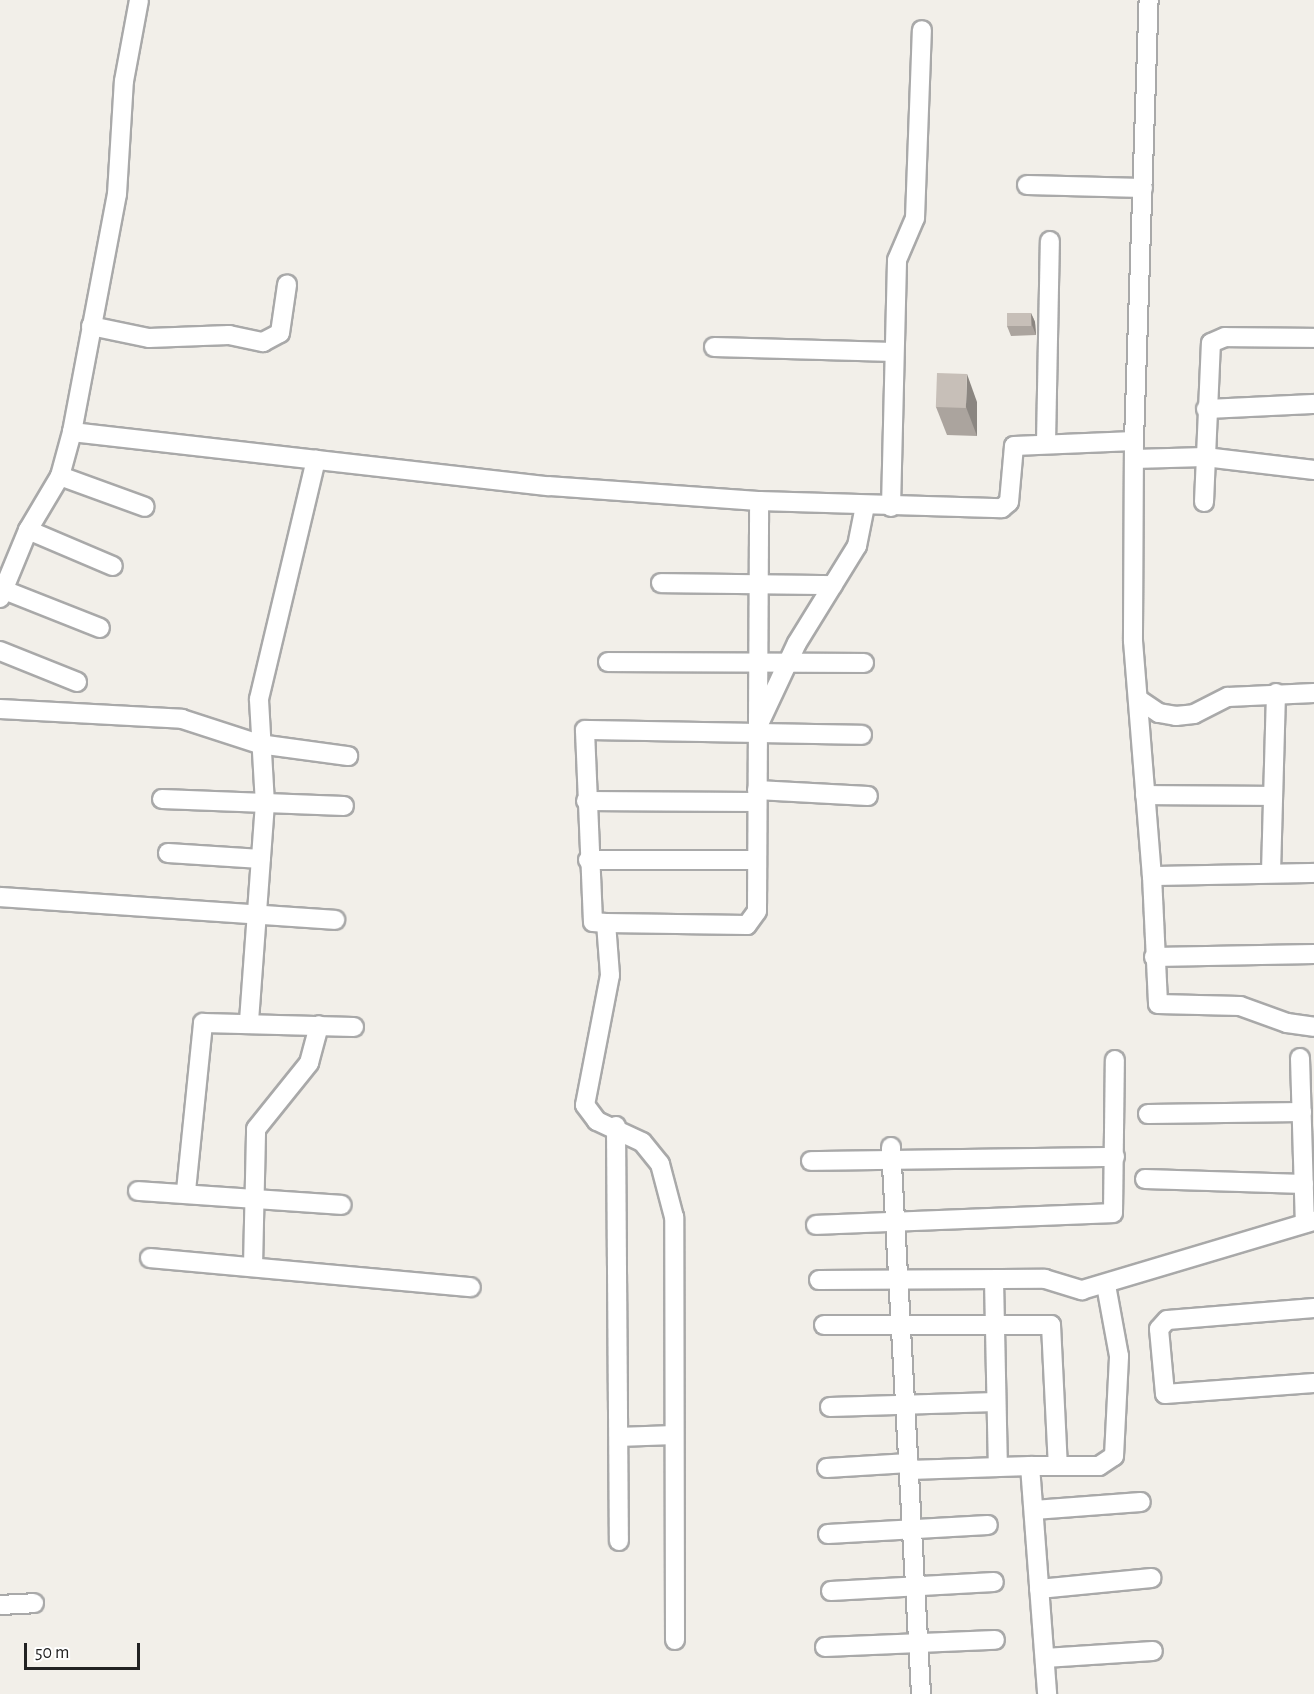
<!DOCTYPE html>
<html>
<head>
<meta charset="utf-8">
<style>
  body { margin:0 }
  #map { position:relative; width:1314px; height:1694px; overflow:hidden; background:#f2efe9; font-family:"Alegreya Sans",sans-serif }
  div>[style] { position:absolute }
  .roads { filter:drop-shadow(2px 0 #a9a9a9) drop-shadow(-2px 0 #a9a9a9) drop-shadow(0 2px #a9a9a9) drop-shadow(0 -2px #a9a9a9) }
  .minor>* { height:18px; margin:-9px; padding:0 9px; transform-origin:9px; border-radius:9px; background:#fff }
  .wall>* { inset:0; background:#aba49e }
  .shaded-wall>* { inset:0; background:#8b8681 }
  .building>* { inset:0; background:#c7bfb8; transform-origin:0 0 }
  span { translate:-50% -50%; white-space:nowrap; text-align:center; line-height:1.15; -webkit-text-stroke:4.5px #fff; paint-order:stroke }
  .scale { position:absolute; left:24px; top:1643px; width:116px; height:27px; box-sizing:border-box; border:3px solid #222; border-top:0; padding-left:8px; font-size:18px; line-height:21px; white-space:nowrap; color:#222; -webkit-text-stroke:4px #fff; paint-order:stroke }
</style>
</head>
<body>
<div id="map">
  <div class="roads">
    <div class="minor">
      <div style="left:1027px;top:185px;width:116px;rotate:1.5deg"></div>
      <div style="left:91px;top:326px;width:59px;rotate:11.7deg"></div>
      <div style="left:149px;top:338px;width:80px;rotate:-2.1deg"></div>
      <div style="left:229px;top:335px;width:35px;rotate:12deg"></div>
      <div style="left:263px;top:342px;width:19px;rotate:-28deg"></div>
      <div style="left:280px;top:333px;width:49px;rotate:-81.7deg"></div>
      <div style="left:714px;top:347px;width:180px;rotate:1.6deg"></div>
      <div style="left:1206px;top:409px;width:108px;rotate:-2.7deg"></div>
      <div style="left:72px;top:432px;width:480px;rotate:6.5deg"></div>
      <div style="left:549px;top:486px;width:211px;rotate:4.1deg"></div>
      <div style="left:1134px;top:441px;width:200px;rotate:90.3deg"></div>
      <div style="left:1133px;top:641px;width:236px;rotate:85.4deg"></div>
      <div style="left:1152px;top:876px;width:162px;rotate:-1.1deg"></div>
      <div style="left:1046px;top:443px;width:202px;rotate:-88.9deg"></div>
      <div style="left:1134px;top:459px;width:71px;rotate:-1.6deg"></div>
      <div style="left:1205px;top:457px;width:110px;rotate:6.8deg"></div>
      <div style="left:60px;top:476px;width:90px;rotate:20deg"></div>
      <div style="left:1204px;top:502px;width:159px;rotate:-87.5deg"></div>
      <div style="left:1211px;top:343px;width:15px;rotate:-23deg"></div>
      <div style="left:1225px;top:337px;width:89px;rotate:0.6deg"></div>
      <div style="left:891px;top:507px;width:247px;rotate:-88.6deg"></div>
      <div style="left:897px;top:260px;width:46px;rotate:-66.8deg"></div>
      <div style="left:915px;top:218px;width:188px;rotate:-87.9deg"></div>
      <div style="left:28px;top:530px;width:92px;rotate:23deg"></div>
      <div style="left:661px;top:583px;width:172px;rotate:0.7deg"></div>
      <div style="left:4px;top:590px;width:103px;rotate:21.6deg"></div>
      <div style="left:0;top:598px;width:74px;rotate:-67.6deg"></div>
      <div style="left:28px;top:530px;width:63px;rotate:-59.3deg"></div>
      <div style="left:60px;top:476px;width:46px;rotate:-74.7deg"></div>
      <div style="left:72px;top:432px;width:242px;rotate:-79.3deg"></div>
      <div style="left:117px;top:194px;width:113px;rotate:-86.5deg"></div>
      <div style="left:124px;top:81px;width:82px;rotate:-79.5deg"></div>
      <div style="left:0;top:651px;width:83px;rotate:21.9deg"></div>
      <div style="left:608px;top:662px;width:256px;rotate:0.2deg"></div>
      <div style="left:1138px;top:699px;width:25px;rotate:34deg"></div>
      <div style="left:1159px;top:713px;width:17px;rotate:10deg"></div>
      <div style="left:1176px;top:716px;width:18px;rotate:-6deg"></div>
      <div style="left:1194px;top:714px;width:38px;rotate:-27deg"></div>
      <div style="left:1228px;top:697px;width:86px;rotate:-2.7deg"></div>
      <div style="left:0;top:709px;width:182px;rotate:3.1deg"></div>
      <div style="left:182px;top:719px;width:81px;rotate:18deg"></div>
      <div style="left:259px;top:744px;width:90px;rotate:7.7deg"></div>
      <div style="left:759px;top:724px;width:89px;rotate:-64.9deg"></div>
      <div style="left:797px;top:643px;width:114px;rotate:-58.3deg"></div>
      <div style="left:857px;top:546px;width:41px;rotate:-78.7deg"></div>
      <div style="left:757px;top:790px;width:111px;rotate:3.1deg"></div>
      <div style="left:1145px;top:795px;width:128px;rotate:0.4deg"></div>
      <div style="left:162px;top:799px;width:182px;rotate:2.2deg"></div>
      <div style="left:586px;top:801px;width:171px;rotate:0.3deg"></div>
      <div style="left:168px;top:853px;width:93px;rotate:3.7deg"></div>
      <div style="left:588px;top:860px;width:169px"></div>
      <div style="left:1271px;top:872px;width:179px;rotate:-88.4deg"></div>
      <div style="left:1152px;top:876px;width:128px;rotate:87.3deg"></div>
      <div style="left:1158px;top:1004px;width:82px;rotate:1.4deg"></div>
      <div style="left:1240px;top:1006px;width:50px;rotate:19.9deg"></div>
      <div style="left:1287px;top:1023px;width:27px;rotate:8deg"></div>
      <div style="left:0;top:897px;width:336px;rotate:3.9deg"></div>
      <div style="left:606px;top:923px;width:141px;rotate:0.8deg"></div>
      <div style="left:747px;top:925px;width:17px;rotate:-54deg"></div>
      <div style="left:757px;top:911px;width:410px;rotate:-89.7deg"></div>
      <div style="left:759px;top:501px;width:243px;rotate:1.7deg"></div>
      <div style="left:1002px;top:508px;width:9px;rotate:-41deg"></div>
      <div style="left:1009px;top:502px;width:56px;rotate:-84.9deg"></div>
      <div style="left:1014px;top:446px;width:120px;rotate:-2.4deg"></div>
      <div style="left:1134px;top:441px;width:441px;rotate:-88.1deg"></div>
      <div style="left:1154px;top:957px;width:160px;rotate:-1.1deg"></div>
      <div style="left:249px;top:1021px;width:218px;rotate:-85.8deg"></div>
      <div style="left:265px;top:804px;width:105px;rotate:-93.3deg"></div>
      <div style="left:259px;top:699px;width:246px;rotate:-76.6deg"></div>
      <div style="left:1300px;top:1058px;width:165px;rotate:88.3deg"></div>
      <div style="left:1148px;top:1114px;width:154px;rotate:-0.7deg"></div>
      <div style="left:616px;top:1126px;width:415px;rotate:89.6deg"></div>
      <div style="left:891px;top:1147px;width:548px;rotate:86.86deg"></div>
      <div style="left:811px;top:1161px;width:304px;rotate:-0.8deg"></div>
      <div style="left:1145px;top:1179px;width:159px;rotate:1.8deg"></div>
      <div style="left:138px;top:1191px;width:204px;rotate:3.9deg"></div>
      <div style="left:186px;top:1191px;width:169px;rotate:-84.2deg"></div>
      <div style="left:203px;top:1023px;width:151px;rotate:1.5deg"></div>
      <div style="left:816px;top:1225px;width:297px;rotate:-2.3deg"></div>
      <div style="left:1113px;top:1213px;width:153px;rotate:-89.3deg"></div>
      <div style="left:150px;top:1258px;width:322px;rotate:5.2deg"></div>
      <div style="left:253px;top:1266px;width:137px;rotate:-88.7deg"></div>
      <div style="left:256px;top:1129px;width:85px;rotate:-51.2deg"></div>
      <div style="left:309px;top:1063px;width:39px;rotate:-75deg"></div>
      <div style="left:819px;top:1280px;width:226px;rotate:-0.3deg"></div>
      <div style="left:1045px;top:1279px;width:39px;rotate:17deg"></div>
      <div style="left:1082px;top:1290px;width:242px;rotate:-16.6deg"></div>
      <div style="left:994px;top:1280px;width:187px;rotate:88.8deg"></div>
      <div style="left:1314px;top:1308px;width:147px;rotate:175.3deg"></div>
      <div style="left:1167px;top:1320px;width:12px;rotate:132deg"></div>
      <div style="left:1159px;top:1329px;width:65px;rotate:84.7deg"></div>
      <div style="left:1165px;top:1394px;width:149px;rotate:-4.2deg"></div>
      <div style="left:824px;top:1325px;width:227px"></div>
      <div style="left:1051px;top:1325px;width:141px;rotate:87.2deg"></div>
      <div style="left:830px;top:1407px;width:166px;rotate:-1.7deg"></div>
      <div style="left:619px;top:1437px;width:54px;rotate:-2.1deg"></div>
      <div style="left:1030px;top:1466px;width:69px"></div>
      <div style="left:1099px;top:1466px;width:18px;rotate:-34deg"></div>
      <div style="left:1114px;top:1456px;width:100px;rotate:-87.1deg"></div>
      <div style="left:1119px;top:1356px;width:72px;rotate:-100.4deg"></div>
      <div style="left:827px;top:1468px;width:82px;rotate:-3.5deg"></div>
      <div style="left:909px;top:1470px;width:121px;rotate:-1.9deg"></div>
      <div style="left:1030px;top:1466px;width:229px;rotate:85.7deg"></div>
      <div style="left:1034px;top:1510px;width:107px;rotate:-4.3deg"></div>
      <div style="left:828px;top:1534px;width:160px;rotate:-3.2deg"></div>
      <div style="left:1039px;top:1589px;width:113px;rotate:-5.6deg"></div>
      <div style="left:831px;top:1591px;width:163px;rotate:-3.2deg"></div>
      <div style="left:0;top:1605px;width:34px;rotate:-3deg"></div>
      <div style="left:675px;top:1640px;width:423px;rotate:-90.1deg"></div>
      <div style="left:674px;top:1217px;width:55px;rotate:-104.8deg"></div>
      <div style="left:660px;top:1164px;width:28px;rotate:-129deg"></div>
      <div style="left:642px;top:1142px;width:50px;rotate:-155deg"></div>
      <div style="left:597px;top:1121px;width:20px;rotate:-127deg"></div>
      <div style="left:585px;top:1105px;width:132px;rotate:-79.1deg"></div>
      <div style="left:610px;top:975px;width:52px;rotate:-94.4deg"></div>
      <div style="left:606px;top:923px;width:13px;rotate:-176deg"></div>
      <div style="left:593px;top:922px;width:192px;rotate:-92.4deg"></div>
      <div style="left:585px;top:730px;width:277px;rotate:1deg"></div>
      <div style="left:825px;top:1647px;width:170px;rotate:-2.4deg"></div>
      <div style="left:1045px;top:1658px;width:108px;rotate:-3.7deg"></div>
    </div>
  </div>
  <div class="wall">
    <div style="clip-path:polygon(1031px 313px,1035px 322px,1036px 335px,1011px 336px,1007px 326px)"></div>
    <div style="clip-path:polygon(977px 402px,977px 436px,947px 435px,936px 407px)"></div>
  </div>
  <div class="shaded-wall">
    <div style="clip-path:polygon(1031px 313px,1035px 322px,1036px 335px,1032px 325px)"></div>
    <div style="clip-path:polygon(967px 374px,977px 402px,977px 436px,966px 407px)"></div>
  </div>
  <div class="building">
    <div style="left:1007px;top:313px;width:24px;height:13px"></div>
    <div style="left:937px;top:373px;width:30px;height:34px;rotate:2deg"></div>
  </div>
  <div class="scale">50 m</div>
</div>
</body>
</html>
